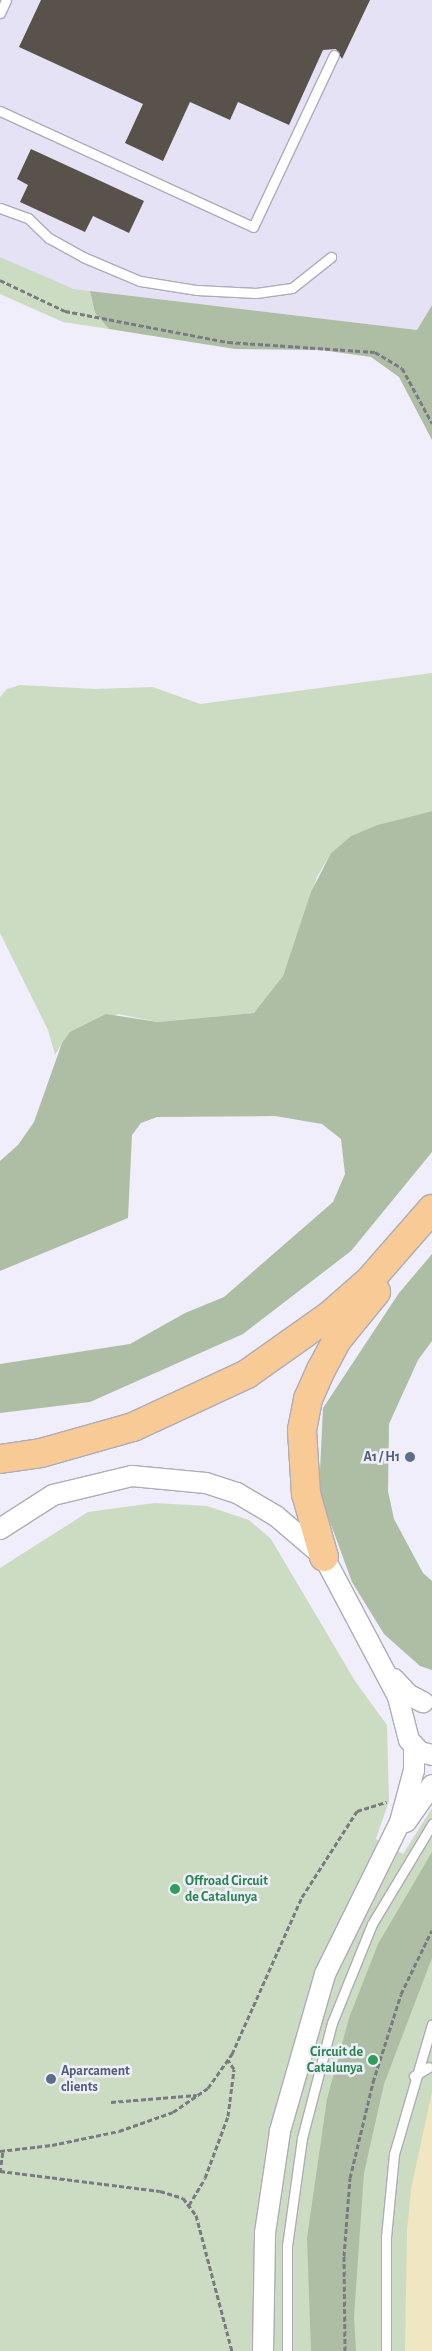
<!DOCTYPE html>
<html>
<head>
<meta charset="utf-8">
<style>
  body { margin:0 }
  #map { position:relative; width:432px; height:2351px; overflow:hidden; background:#f0eefa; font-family:"Alegreya Sans",sans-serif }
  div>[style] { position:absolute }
  .built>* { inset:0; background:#e5e2f6 }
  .green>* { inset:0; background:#cbdcc2 }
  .forest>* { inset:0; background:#adbea4 }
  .sand>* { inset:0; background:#f0e6c1 }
  .building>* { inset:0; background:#59524a }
  .path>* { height:3px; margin-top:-1.5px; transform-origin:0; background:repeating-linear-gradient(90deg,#7b7a82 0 5px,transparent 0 7.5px) }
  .roads { filter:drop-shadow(1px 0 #aeacb7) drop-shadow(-1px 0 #aeacb7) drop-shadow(0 1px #aeacb7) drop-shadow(0 -1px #aeacb7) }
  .service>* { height:9px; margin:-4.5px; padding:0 4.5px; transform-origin:4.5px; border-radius:4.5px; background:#fff }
  .tertiary>* { height:20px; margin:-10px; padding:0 10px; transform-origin:10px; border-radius:10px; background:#fff }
  .trunk>* { height:28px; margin:-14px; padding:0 14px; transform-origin:14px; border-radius:14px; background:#f8ca96 }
  .dots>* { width:14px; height:14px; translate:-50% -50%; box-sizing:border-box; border:2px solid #f0eefa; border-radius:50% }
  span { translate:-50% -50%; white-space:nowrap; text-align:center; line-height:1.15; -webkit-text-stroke:5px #f0eefa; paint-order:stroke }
  .service-label { font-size:14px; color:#4e5e75; font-weight:700 }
  .right { translate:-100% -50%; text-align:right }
  .left { translate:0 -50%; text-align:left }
  .leisure-label { font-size:14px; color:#27864d; font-weight:700 }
</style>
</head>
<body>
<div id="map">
  <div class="built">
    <div style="clip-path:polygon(0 0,432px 0,432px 305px,417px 330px,74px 289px,0 257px)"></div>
  </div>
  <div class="green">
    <div style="clip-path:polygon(0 257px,74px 289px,90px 291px,95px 313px,109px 329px,63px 322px,0 294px)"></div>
    <div style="clip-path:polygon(432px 673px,432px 811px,377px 825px,351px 836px,331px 853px,317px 877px,283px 976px,264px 1003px,254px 1013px,158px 1022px,118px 1014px,62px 1043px,55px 1055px,48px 1030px,0 933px,0 697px,7px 689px,20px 685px,96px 689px,153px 687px,200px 704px)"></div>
    <div style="clip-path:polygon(154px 1503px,207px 1506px,249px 1520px,271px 1539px,355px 1681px,387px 1725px,389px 1801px,376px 1839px,403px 1854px,432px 1808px,432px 2351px,0 2351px,0 1568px,88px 1512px)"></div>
  </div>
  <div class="forest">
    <div style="clip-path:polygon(90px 291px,417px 330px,432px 305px,432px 440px,399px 377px,371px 357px,321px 350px,235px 349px,109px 329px,95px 313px)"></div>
    <div style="clip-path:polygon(432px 811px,432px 1152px,351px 1251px,243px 1334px,90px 1402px,0 1413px,0 1364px,130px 1344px,185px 1313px,224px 1297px,333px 1202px,345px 1174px,341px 1139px,322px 1124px,275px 1116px,157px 1117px,141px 1123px,132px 1135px,128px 1218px,0 1271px,0 1161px,18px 1145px,34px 1122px,62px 1043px,70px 1032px,106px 1014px,158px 1022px,254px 1013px,283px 976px,311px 892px,331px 853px,351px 836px,377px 825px)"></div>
    <div style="clip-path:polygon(432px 1254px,432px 1341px,418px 1360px,389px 1424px,388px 1491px,394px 1519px,423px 1573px,432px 1581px,432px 1670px,420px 1666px,384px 1634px,352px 1582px,319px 1492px,323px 1408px,399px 1293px)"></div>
    <div style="clip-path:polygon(432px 1852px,432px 1958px,384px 2084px,364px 2173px,354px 2317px,356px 2351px,311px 2351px,307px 2238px,327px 2099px,349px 2018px,378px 1944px)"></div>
  </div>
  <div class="sand">
    <div style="clip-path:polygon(432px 2092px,432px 2351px,405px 2351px,407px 2231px,411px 2189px)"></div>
  </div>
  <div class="building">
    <div style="clip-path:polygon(41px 0,370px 0,342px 59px,336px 49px,323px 50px,289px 125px,238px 102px,230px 120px,190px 102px,163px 161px,125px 143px,143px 104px,19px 47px)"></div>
    <div style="clip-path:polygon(31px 149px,144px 201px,129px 233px,93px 216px,85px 232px,20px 202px,28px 185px,17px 179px)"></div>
  </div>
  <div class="path">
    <div style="left:0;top:280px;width:72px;rotate:25.5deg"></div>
    <div style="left:65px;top:311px;width:166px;rotate:10.8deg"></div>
    <div style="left:228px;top:342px;width:147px;rotate:3.9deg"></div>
    <div style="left:375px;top:352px;width:31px;rotate:31deg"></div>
    <div style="left:402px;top:368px;width:63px;rotate:61.4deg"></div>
    <div style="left:111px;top:2102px;width:86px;rotate:-4.7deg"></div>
    <div style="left:0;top:2151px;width:52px;rotate:-6.6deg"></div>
    <div style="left:52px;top:2145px;width:68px;rotate:-11.8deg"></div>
    <div style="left:119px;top:2131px;width:57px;rotate:-19.4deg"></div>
    <div style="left:173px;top:2112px;width:42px;rotate:-34.4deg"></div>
    <div style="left:208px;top:2088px;width:42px;rotate:-54.8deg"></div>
    <div style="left:232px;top:2054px;width:172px;rotate:-66deg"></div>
    <div style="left:302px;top:1897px;width:102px;rotate:-57.4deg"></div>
    <div style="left:357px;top:1811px;width:31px;rotate:-17deg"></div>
    <div style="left:0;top:2171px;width:161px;rotate:7.1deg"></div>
    <div style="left:160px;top:2191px;width:24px;rotate:17deg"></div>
    <div style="left:183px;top:2198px;width:21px;rotate:53deg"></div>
    <div style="left:196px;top:2215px;width:141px;rotate:75.2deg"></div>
    <div style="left:0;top:2172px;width:21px;rotate:-82deg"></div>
    <div style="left:189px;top:2205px;width:31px;rotate:-59deg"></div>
    <div style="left:205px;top:2178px;width:66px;rotate:-69.6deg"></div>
    <div style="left:228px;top:2116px;width:47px;rotate:-82.7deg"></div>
    <div style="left:234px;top:2069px;width:11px;rotate:-124deg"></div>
    <div style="left:345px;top:2351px;width:95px;rotate:-90.6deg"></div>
    <div style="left:344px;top:2256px;width:78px;rotate:-85.6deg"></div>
    <div style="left:350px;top:2178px;width:99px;rotate:-76.5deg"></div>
    <div style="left:373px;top:2082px;width:92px;rotate:-72.3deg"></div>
    <div style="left:401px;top:1994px;width:71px;rotate:-64.2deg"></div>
  </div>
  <div class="roads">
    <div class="service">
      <div style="left:0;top:13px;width:14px;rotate:-65deg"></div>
      <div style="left:0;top:111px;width:278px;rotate:24.6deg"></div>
      <div style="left:253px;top:227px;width:190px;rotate:-64.8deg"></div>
      <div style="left:0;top:208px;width:30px;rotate:20deg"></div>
      <div style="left:28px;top:218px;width:29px;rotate:44deg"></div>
      <div style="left:49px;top:238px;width:39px;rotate:29deg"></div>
      <div style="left:83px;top:257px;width:62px;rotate:22.8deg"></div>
      <div style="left:140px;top:281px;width:58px;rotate:9deg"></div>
      <div style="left:197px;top:290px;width:59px;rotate:2.9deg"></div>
      <div style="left:256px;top:293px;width:36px;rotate:-8deg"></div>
      <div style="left:292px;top:288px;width:50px;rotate:-38.5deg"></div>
      <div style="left:414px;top:2076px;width:17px;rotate:-31deg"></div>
      <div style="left:287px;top:2351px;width:105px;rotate:-90deg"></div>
      <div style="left:287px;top:2246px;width:109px;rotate:-82.1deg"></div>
      <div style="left:302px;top:2138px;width:119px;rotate:-75.4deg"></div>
      <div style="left:332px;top:2023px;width:107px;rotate:-68deg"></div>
      <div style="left:372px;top:1924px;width:117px;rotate:-59deg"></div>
      <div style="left:386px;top:2351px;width:114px;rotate:-90deg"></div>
      <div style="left:386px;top:2237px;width:83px;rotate:-84.5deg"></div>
      <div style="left:394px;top:2154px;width:135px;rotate:-73.7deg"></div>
    </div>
    <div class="tertiary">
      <div style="left:0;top:1529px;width:63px;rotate:-32.7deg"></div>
      <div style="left:53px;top:1495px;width:81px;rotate:-13.5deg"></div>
      <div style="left:132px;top:1476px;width:74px;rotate:5.4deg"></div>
      <div style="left:206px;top:1483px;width:33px;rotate:18deg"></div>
      <div style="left:237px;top:1493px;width:45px;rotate:30.5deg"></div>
      <div style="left:276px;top:1516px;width:63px;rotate:40.5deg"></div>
      <div style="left:324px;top:1557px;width:158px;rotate:62.1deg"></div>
      <div style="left:398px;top:1697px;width:44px;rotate:75.7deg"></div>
      <div style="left:409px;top:1740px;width:16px;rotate:47deg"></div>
      <div style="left:420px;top:1752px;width:12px;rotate:14deg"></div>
      <div style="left:394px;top:1679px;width:22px;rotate:47deg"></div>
      <div style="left:409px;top:1695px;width:16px;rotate:27deg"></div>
      <div style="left:406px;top:1822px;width:45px;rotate:-54.9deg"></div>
      <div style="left:263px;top:2351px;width:118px;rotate:-89deg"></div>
      <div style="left:265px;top:2233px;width:103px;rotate:-81.6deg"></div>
      <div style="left:280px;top:2131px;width:163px;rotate:-74deg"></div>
      <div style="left:325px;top:1974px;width:169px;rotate:-63.7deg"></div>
      <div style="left:400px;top:1822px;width:54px;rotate:-74.9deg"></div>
      <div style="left:414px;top:1770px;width:23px;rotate:-90deg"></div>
    </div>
    <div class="trunk">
      <div style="left:0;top:1459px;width:41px;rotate:-8.3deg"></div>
      <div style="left:41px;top:1453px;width:96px;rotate:-15.8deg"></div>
      <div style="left:133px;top:1427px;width:126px;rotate:-24.9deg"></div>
      <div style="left:247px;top:1374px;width:100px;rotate:-35.3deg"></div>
      <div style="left:329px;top:1316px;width:55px;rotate:-41.3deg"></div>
      <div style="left:370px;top:1280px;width:94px;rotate:-48.9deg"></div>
      <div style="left:324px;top:1557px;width:66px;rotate:-105.9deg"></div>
      <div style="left:306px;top:1494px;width:64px;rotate:-93.6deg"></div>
      <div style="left:302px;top:1430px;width:32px;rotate:-79deg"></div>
      <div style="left:308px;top:1399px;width:32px;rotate:-66deg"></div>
      <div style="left:321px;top:1370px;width:34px;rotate:-62deg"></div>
      <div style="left:337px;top:1340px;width:62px;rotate:-50.9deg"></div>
    </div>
  </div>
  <div class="dots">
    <div style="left:410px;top:1457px;background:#5c6f8a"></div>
    <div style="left:175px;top:1889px;background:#2e9e5b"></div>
    <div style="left:373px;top:2060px;background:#2e9e5b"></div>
    <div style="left:51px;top:2079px;background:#5c6f8a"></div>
  </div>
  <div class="service-label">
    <span class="right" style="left:400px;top:1457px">A1 / H1</span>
    <span class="left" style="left:61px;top:2079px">Aparcament<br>clients</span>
  </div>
  <div class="leisure-label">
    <span class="left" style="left:185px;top:1889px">Offroad Circuit<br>de Catalunya</span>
    <span class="right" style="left:363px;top:2060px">Circuit de<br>Catalunya</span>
  </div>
</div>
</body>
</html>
